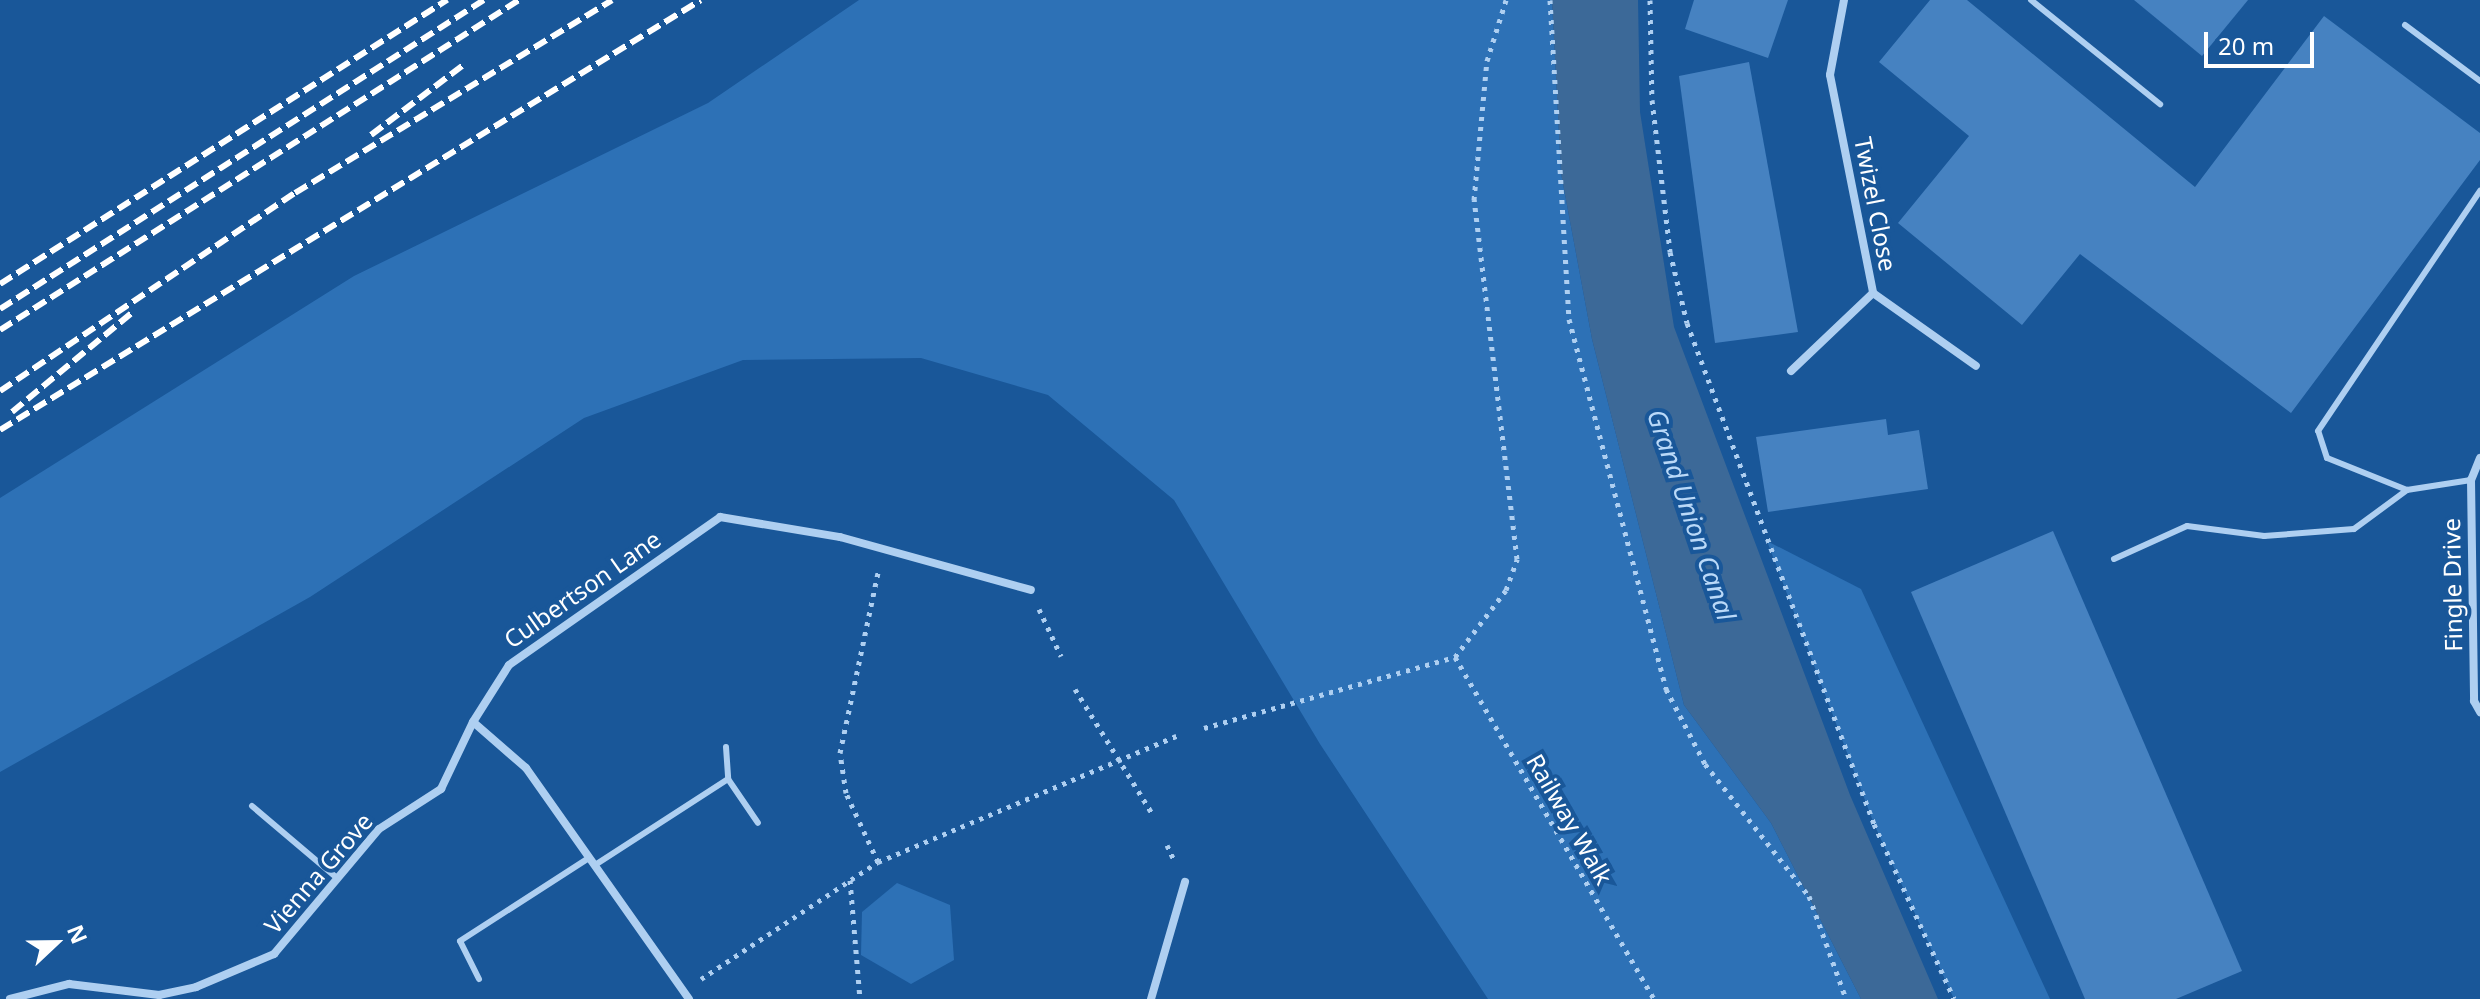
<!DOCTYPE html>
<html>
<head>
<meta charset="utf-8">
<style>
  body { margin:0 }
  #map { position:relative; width:2480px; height:999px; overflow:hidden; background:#195799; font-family:"Noto Sans",sans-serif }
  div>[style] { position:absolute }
  .green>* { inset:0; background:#2d71b6 }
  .water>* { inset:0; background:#3c6998 }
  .building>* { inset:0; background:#4682c1 }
  .path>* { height:5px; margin-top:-2.5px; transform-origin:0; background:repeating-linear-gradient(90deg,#aecff1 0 4px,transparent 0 10px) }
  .service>* { height:6px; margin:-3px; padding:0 3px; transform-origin:3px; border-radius:3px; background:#aecff1 }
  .minor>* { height:8px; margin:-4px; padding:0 4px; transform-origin:4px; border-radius:4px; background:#aecff1 }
  .rail>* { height:6px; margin-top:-3px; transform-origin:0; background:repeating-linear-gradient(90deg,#fff 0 14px,transparent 0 20px) }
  span { translate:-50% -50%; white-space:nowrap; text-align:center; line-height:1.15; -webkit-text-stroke:8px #195799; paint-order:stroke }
  .street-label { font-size:24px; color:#fff }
  .water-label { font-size:26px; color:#bad9f8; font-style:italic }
  .north { position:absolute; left:16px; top:903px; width:80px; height:80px; -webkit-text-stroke:6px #195799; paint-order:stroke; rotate:68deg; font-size:22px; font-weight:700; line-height:32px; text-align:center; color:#fff }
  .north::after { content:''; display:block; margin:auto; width:28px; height:36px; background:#fff; clip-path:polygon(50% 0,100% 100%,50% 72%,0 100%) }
  .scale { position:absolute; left:2204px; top:32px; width:110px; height:36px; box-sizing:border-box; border:4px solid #fff; border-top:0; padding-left:10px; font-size:24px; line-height:28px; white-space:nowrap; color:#fff; -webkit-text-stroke:6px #195799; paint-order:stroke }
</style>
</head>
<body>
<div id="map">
  <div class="green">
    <div style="clip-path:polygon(859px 0,1552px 0,1561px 173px,1592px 339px,1684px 705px,1771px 823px,1861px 999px,1488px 999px,1320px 744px,1174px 500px,1048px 395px,921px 358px,743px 360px,584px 418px,310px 597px,0 772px,0 498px,354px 276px,708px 103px)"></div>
    <div style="clip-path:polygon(1767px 541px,1861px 589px,2050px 999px,1954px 999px,1874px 824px)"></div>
    <div style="clip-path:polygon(897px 883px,950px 905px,954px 960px,911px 984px,861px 955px,862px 912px)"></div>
  </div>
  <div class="water">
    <div style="clip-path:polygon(1552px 0,1638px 0,1640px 112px,1674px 327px,1850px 795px,1938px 999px,1861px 999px,1771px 823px,1684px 705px,1592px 339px,1561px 173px)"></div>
  </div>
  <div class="building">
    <div style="clip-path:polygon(1694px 0,1788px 0,1768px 58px,1685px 29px)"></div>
    <div style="clip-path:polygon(1930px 0,1967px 0,2195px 187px,2324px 16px,2480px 133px,2480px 160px,2291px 413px,2080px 254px,2022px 325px,1898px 223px,1969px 136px,1879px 62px)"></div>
    <div style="clip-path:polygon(2134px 0,2248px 0,2202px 56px)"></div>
    <div style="clip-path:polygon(1749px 62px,1798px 332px,1715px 343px,1679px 76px)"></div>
    <div style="clip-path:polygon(1886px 419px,1888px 435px,1919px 430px,1928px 489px,1768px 512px,1756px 437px)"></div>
    <div style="clip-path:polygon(2053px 531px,2242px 971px,2176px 999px,2085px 999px,1911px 592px)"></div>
  </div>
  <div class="path">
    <div style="left:1550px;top:0;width:320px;rotate:86.6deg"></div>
    <div style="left:1569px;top:319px;width:383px;rotate:75.3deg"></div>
    <div style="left:1666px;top:689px;width:85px;rotate:62.5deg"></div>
    <div style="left:1705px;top:764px;width:168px;rotate:51.8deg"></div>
    <div style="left:1809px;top:896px;width:109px;rotate:70.2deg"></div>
    <div style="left:1650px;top:0;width:100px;rotate:88.9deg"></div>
    <div style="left:1652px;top:100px;width:153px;rotate:83.2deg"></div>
    <div style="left:1670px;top:252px;width:73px;rotate:76.5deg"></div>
    <div style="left:1687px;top:323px;width:535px;rotate:69.53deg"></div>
    <div style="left:1874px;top:824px;width:192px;rotate:65.4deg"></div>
    <div style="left:1039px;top:609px;width:52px;rotate:64.9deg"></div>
    <div style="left:1455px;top:657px;width:396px;rotate:59.8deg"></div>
    <div style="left:1075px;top:689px;width:146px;rotate:58.2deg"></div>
    <div style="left:1204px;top:728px;width:261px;rotate:-15.8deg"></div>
    <div style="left:1455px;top:657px;width:84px;rotate:-52.7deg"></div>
    <div style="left:1506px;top:590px;width:33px;rotate:-70deg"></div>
    <div style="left:1517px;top:559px;width:362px;rotate:-96.8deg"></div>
    <div style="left:1474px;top:200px;width:140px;rotate:-84.7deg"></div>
    <div style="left:1487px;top:61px;width:64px;rotate:-72.7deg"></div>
    <div style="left:1167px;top:845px;width:19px;rotate:65deg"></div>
    <div style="left:878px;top:862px;width:76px;rotate:-114.9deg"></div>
    <div style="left:846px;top:793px;width:40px;rotate:-98.5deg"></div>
    <div style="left:840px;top:753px;width:189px;rotate:-78.1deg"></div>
    <div style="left:850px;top:880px;width:119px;rotate:85.2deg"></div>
    <div style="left:701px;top:979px;width:212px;rotate:-33.5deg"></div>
    <div style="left:878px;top:862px;width:324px;rotate:-22.9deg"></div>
  </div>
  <div class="service">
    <div style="left:2031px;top:0;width:166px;rotate:38.9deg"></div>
    <div style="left:2405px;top:25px;width:94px;rotate:36.7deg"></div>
    <div style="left:2471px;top:480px;width:65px;rotate:171.1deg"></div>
    <div style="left:2407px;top:490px;width:86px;rotate:-158.2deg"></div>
    <div style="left:2327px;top:458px;width:28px;rotate:-108deg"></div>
    <div style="left:2318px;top:431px;width:290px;rotate:-56deg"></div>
    <div style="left:2114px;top:559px;width:80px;rotate:-24.3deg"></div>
    <div style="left:2187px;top:526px;width:78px;rotate:7.4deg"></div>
    <div style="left:2264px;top:536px;width:90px;rotate:-4.4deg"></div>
    <div style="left:2354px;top:529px;width:66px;rotate:-36.3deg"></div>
    <div style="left:726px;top:747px;width:32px;rotate:86deg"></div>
    <div style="left:728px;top:779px;width:53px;rotate:55.7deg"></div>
    <div style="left:252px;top:806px;width:111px;rotate:40.3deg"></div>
    <div style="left:595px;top:865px;width:158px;rotate:-32.9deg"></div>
    <div style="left:479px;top:979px;width:42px;rotate:-116.6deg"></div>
    <div style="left:460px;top:941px;width:153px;rotate:-32.8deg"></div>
  </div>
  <div class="minor">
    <div style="left:1844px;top:0;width:76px;rotate:100.6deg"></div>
    <div style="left:1830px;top:75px;width:222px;rotate:78.8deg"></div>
    <div style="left:1873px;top:293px;width:126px;rotate:35.3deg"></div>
    <div style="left:1791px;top:371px;width:113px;rotate:-43.6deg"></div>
    <div style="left:2480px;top:458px;width:24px;rotate:112deg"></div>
    <div style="left:2471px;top:480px;width:221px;rotate:89.2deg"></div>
    <div style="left:2474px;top:701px;width:13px;rotate:61deg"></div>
    <div style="left:10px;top:999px;width:61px;rotate:-14.3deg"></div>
    <div style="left:69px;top:984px;width:91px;rotate:7deg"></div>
    <div style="left:159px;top:995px;width:38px;rotate:-12deg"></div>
    <div style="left:196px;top:987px;width:85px;rotate:-22.9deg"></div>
    <div style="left:274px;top:954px;width:163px;rotate:-50deg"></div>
    <div style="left:379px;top:829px;width:74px;rotate:-32.8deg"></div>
    <div style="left:441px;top:789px;width:74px;rotate:-64.5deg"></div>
    <div style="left:689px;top:999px;width:283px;rotate:-125.2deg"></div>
    <div style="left:526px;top:768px;width:70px;rotate:-139deg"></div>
    <div style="left:473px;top:722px;width:67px;rotate:-57.7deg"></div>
    <div style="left:509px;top:665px;width:258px;rotate:-35deg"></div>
    <div style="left:720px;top:517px;width:122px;rotate:9.5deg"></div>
    <div style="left:840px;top:537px;width:198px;rotate:15.5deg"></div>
    <div style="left:1151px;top:999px;width:122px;rotate:-73.8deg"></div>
  </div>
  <div class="rail">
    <div style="left:371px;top:135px;width:119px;rotate:-37.2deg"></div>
    <div style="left:0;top:284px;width:530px;rotate:-32.43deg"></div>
    <div style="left:0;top:309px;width:574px;rotate:-32.56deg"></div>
    <div style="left:0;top:330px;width:615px;rotate:-32.45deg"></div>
    <div style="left:0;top:391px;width:355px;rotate:-33.9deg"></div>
    <div style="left:295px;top:193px;width:371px;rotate:-31.3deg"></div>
    <div style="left:12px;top:412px;width:157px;rotate:-39.6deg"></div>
    <div style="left:0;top:430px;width:822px;rotate:-31.53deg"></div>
  </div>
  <div class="street-label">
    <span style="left:1876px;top:204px;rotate:79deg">Twizel Close</span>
    <span style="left:2452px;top:585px;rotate:-91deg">Fingle Drive</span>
    <span style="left:582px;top:589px;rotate:-35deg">Culbertson Lane</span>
    <span style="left:1570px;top:819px;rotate:60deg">Railway Walk</span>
    <span style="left:318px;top:873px;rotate:-49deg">Vienna Grove</span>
  </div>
  <div class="water-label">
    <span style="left:1691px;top:515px;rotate:71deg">Grand Union Canal</span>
  </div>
  <div class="north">N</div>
  <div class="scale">20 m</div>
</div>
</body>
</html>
